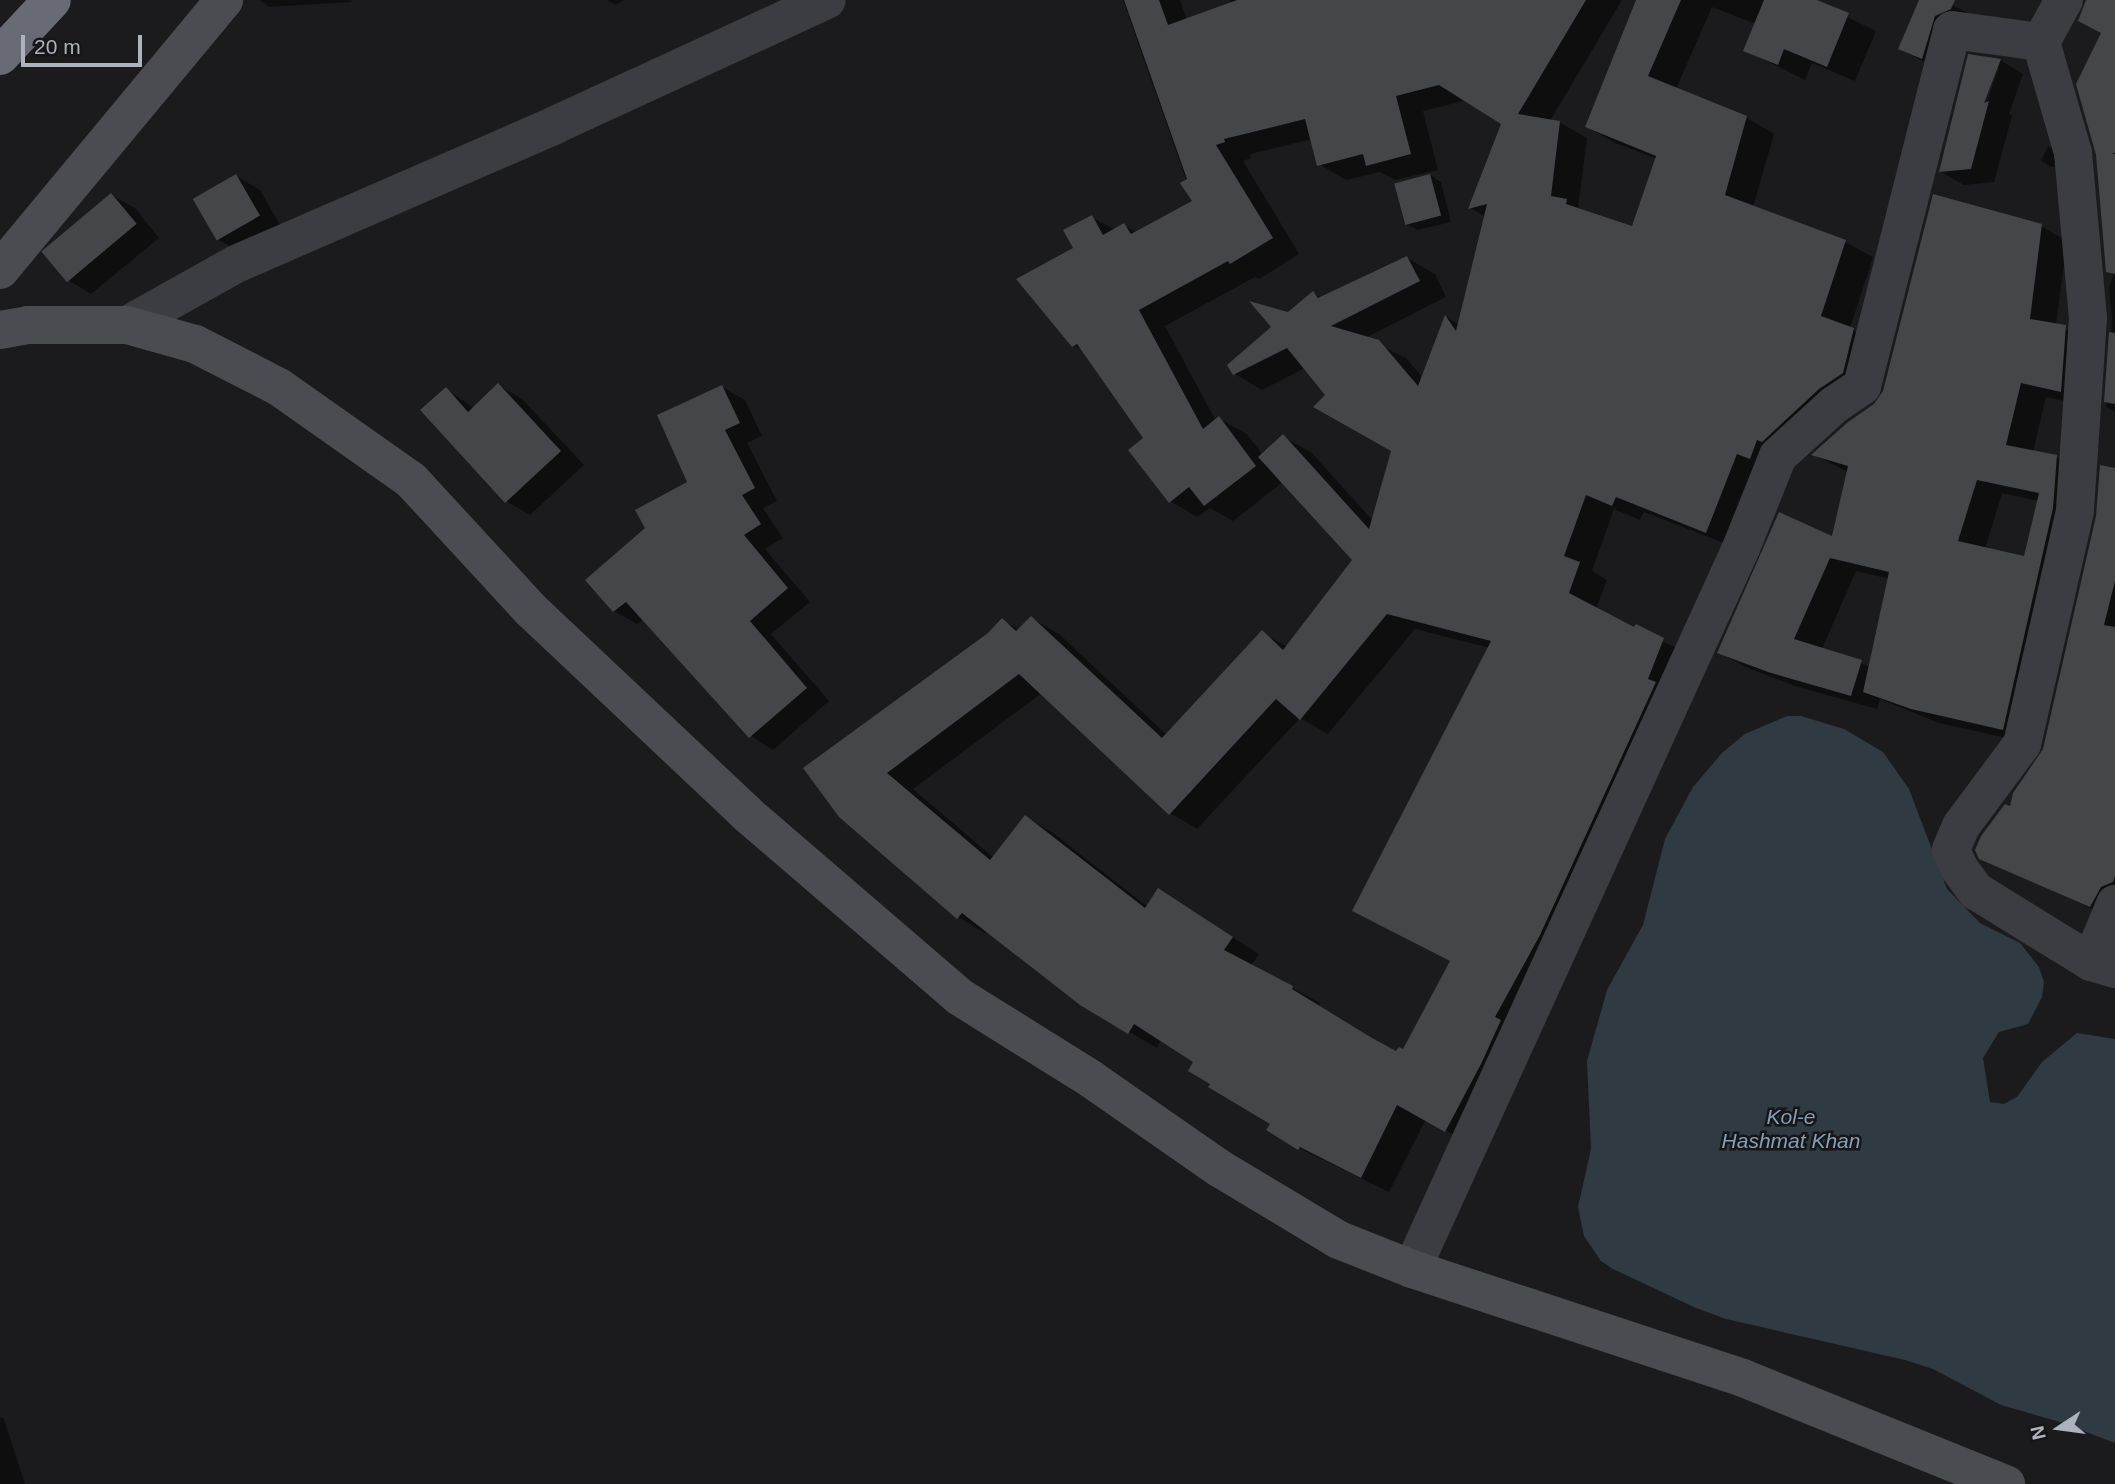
<!DOCTYPE html>
<html>
<head>
<meta charset="utf-8">
<style>
  body { margin:0 }
  #map { position:relative; width:2115px; height:1484px; overflow:hidden; background:#1b1b1d; font-family:Helvetica,sans-serif }
  div>[style] { position:absolute }
  .water>* { inset:0; background:#303a42 }
  .shadow>* { inset:0; background:#0007 }
  .building>* { inset:0; background:#45464a; transform-origin:0 0 }
  .street>* { height:38px; margin:-19px; padding:0 19px; transform-origin:19px; border-radius:19px; background:#3c3d42 }
  .secondary>* { height:38px; margin:-19px; padding:0 19px; transform-origin:19px; border-radius:19px; background:#4a4c52 }
  .highway>* { height:38px; margin:-19px; padding:0 19px; transform-origin:19px; border-radius:19px; background:#686b73 }
  span { translate:-50% -50%; white-space:nowrap; text-align:center; line-height:1.15; -webkit-text-stroke:5px #161618; paint-order:stroke }
  .water-label { font-size:21px; color:#859fb7; font-style:italic }
  .north { position:absolute; left:2024px; top:1393px; width:70px; height:70px; -webkit-text-stroke:5px #161618; paint-order:stroke; rotate:257deg; font-size:19px; font-weight:700; line-height:28px; text-align:center; color:#adb2bc }
  .north::after { content:''; display:block; margin:auto; width:24px; height:32px; background:#adb2bc; clip-path:polygon(50% 0,100% 100%,50% 72%,0 100%) }
  .scale { position:absolute; left:21px; top:35px; width:121px; height:32px; box-sizing:border-box; border:4px solid #adb2bc; border-top:0; padding-left:9px; font-size:21px; line-height:24px; white-space:nowrap; color:#adb2bc; -webkit-text-stroke:5px #161618; paint-order:stroke }
</style>
</head>
<body>
<div id="map">
  <div class="water">
    <div style="clip-path:polygon(1787px 716px,1801px 716px,1844px 729px,1883px 752px,1909px 789px,1947px 889px,1980px 923px,2020px 943px,2039px 967px,2044px 982px,2042px 997px,2028px 1024px,1999px 1032px,1983px 1058px,1990px 1102px,2004px 1104px,2017px 1097px,2042px 1062px,2077px 1033px,2115px 1039px,2115px 1443px,2060px 1422px,2001px 1405px,1933px 1369px,1905px 1360px,1726px 1319px,1696px 1308px,1613px 1269px,1601px 1261px,1584px 1236px,1578px 1207px,1591px 1149px,1587px 1061px,1607px 990px,1643px 925px,1665px 839px,1693px 787px,1722px 753px,1745px 734px)"></div>
  </div>
  <div class="shadow">
    <div style="clip-path:polygon(260px 0,351px 0,352px 2px,269px 7px)"></div>
    <div style="clip-path:polygon(607px 0,624px 0,615px 5px)"></div>
    <div style="clip-path:polygon(evenodd,1123px 0,1180px 0,1187px 20px,1231px 4px,1230px 0,1622px 0,1550px 121px,1559px 122px,1587px 138px,1578px 208px,1633px 229px,1657px 159px,1615px 143px,1588px 127px,1638px 0,1812px 0,1876px 31px,1855px 81px,1812px 63px,1805px 80px,1745px 50px,1756px 24px,1712px 7px,1676px 89px,1747px 118px,1774px 134px,1753px 207px,1845px 242px,1873px 257px,1850px 328px,1881px 345px,1790px 456px,1734px 547px,1644px 512px,1640px 520px,1614px 509px,1592px 571px,1607px 580px,1596px 609px,1691px 655px,1473px 1146px,1426px 1119px,1389px 1192px,1299px 1148px,1273px 1123px,1212px 1083px,1195px 1061px,1161px 1040px,1157px 1048px,1081px 1004px,987px 930px,985px 933px,958px 917px,840px 816px,1002px 620px,1020px 630px,1031px 618px,1059px 634px,1167px 735px,1262px 633px,1288px 647px,1354px 560px,1283px 482px,1233px 521px,1210px 508px,1197px 517px,1170px 501px,1145px 439px,1084px 351px,1073px 345px,1075px 249px,1092px 217px,1115px 230px,1124px 225px,1137px 233px,1194px 202px,1123px 0,1467px 100px,1504px 124px,1470px 208px,1486px 217px,1459px 325px,1446px 317px,1423px 378px,1406px 358px,1365px 338px,1446px 297px,1435px 274px,1407px 258px,1322px 298px,1313px 293px,1288px 314px,1235px 374px,1262px 390px,1305px 368px,1328px 395px,1393px 451px,1373px 521px,1311px 452px,1283px 437px,1263px 455px,1247px 434px,1219px 419px,1216px 421px,1165px 326px,1255px 277px,1259px 279px,1299px 254px,1243px 161px,1251px 158px,1250px 154px,1312px 139px,1319px 164px,1346px 180px,1380px 172px,1395px 180px,1438px 170px,1423px 111px,1467px 100px,1123px 0,1415px 629px,1490px 648px,1451px 962px,1404px 1052px,1397px 1053px,1318px 1006px,1320px 1003px,1251px 966px,1259px 954px,1159px 890px,1148px 907px,1053px 833px,1026px 817px,994px 858px,913px 789px,1042px 693px,1170px 813px,1197px 829px,1300px 718px,1328px 734px,1415px 629px)"></div>
    <div style="clip-path:polygon(1921px 0,1943px 0,1977px 18px,1924px 62px,1901px 49px)"></div>
    <div style="clip-path:polygon(2115px 0,2115px 412px,2106px 407px,2112px 319px,2109px 288px,2114px 274px,2107px 271px,2103px 33px)"></div>
    <div style="clip-path:polygon(evenodd,1970px 56px,2000px 60px,2023px 74px,2009px 114px,2012px 116px,1994px 182px,1964px 185px,1941px 172px,1970px 56px,1996px 67px,1999px 67px,1984px 109px,1981px 108px,1996px 67px)"></div>
    <div style="clip-path:polygon(2048px 146px,2059px 152px,2062px 166px,2052px 167px,2041px 161px)"></div>
    <div style="clip-path:polygon(1430px 175px,1441px 182px,1451px 222px,1418px 230px,1406px 224px)"></div>
    <div style="clip-path:polygon(236px 176px,260px 190px,283px 230px,242px 253px,219px 240px)"></div>
    <div style="clip-path:polygon(111px 195px,135px 208px,159px 238px,91px 294px,68px 280px)"></div>
    <div style="clip-path:polygon(evenodd,2041px 226px,2067px 241px,2056px 325px,2091px 342px,2087px 406px,2046px 397px,2033px 452px,2056px 457px,2082px 472px,2029px 743px,1939px 723px,1880px 699px,1877px 709px,1795px 686px,1745px 667px,1719px 652px,1833px 539px,1848px 472px,1814px 455px,1876px 405px,2041px 226px,2002px 493px,2039px 501px,2025px 558px,1985px 549px,2002px 493px,2041px 226px,1856px 571px,1890px 579px,1870px 667px,1822px 649px,1856px 571px)"></div>
    <div style="clip-path:polygon(498px 385px,522px 399px,584px 465px,530px 515px,506px 501px,446px 389px,474px 408px)"></div>
    <div style="clip-path:polygon(722px 387px,745px 400px,762px 436px,747px 443px,777px 501px,763px 508px,783px 538px,765px 549px,810px 602px,771px 634px,829px 701px,773px 750px,751px 736px,644px 619px,637px 624px,614px 611px,647px 529px,689px 483px)"></div>
    <div style="clip-path:polygon(2115px 470px,2115px 913px,2112px 918px,1981px 857px,2045px 750px)"></div>
    <div style="clip-path:polygon(0 1417px,4px 1419px,25px 1484px,0 1484px)"></div>
  </div>
  <div class="building">
    <div style="clip-path:polygon(evenodd,1124px 0,1159px 0,1168px 25px,1237px 0,1586px 0,1518px 114px,1560px 121px,1551px 196px,1567px 199px,1566px 204px,1632px 226px,1656px 156px,1585px 127px,1636px 0,1681px 0,1648px 76px,1747px 116px,1725px 195px,1846px 240px,1821px 316px,1854px 328px,1843px 373px,1819px 389px,1762px 442px,1757px 440px,1750px 459px,1737px 454px,1706px 533px,1616px 497px,1612px 506px,1586px 495px,1564px 556px,1580px 562px,1569px 593px,1634px 627px,1636px 624px,1664px 638px,1648px 679px,1656px 682px,1540px 935px,1495px 1017px,1501px 1020px,1481px 1064px,1445px 1132px,1397px 1105px,1361px 1178px,1300px 1147px,1298px 1150px,1266px 1130px,1270px 1124px,1208px 1087px,1210px 1084px,1188px 1071px,1193px 1062px,1134px 1024px,1128px 1034px,1080px 1005px,962px 913px,957px 919px,839px 817px,803px 768px,988px 633px,1002px 618px,1016px 631px,1031px 616px,1162px 738px,1262px 630px,1283px 650px,1352px 560px,1258px 457px,1283px 434px,1369px 529px,1391px 451px,1313px 407px,1325px 395px,1287px 348px,1233px 375px,1227px 365px,1271px 327px,1249px 301px,1288px 312px,1313px 291px,1318px 298px,1407px 256px,1420px 281px,1331px 326px,1379px 340px,1418px 386px,1445px 315px,1456px 331px,1487px 204px,1468px 209px,1501px 124px,1439px 85px,1396px 96px,1411px 154px,1366px 166px,1363px 154px,1317px 166px,1305px 119px,1224px 139px,1225px 142px,1216px 145px,1273px 238px,1230px 264px,1228px 261px,1139px 310px,1203px 429px,1219px 416px,1256px 466px,1204px 506px,1189px 487px,1169px 503px,1128px 450px,1143px 438px,1077px 344px,1072px 347px,1016px 279px,1073px 248px,1063px 230px,1092px 215px,1103px 235px,1124px 223px,1131px 234px,1192px 201px,1180px 183px,1187px 179px,1124px 0,1387px 614px,1491px 641px,1352px 911px,1450px 961px,1403px 1049px,1399px 1047px,1396px 1051px,1372px 1038px,1292px 989px,1293px 986px,1224px 950px,1233px 937px,1158px 888px,1145px 908px,1025px 815px,990px 860px,887px 773px,1019px 674px,1169px 815px,1276px 699px,1300px 720px,1387px 614px)"></div>
    <div style="clip-path:polygon(1764px 0,1817px 0,1849px 13px,1827px 67px,1784px 49px,1778px 65px,1743px 51px)"></div>
    <div style="clip-path:polygon(1919px 0,1955px 0,1951px 9px,1935px 16px,1922px 59px,1898px 49px)"></div>
    <div style="clip-path:polygon(2086px 0,2115px 0,2115px 153px,2111px 153px,2115px 154px,2115px 274px,2106px 272px,2096px 155px,2076px 84px,2101px 33px,2078px 21px)"></div>
    <div style="clip-path:polygon(1968px 54px,2001px 59px,1984px 103px,1989px 101px,1971px 169px,1939px 172px)"></div>
    <div style="left:236px;top:174px;width:48px;height:50px;rotate:60deg"></div>
    <div style="left:1430px;top:174px;width:43px;height:37px;rotate:75deg"></div>
    <div style="left:111px;top:193px;width:40px;height:91px;rotate:50deg"></div>
    <div style="clip-path:polygon(evenodd,1933px 194px,2042px 224px,2030px 319px,2066px 325px,2061px 392px,2021px 383px,2006px 445px,2057px 455px,2053px 508px,2003px 730px,1911px 709px,1863px 692px,1889px 572px,1830px 558px,1794px 639px,1862px 660px,1851px 696px,1768px 672px,1717px 653px,1779px 512px,1832px 536px,1848px 466px,1811px 455px,1848px 422px,1874px 404px,1883px 391px,1933px 194px,1977px 480px,2039px 493px,2024px 556px,1958px 541px,1977px 480px)"></div>
    <div style="clip-path:polygon(2109px 332px,2115px 333px,2115px 404px,2104px 402px)"></div>
    <div style="clip-path:polygon(498px 383px,561px 451px,505px 503px,420px 410px,446px 387px,468px 412px)"></div>
    <div style="clip-path:polygon(722px 385px,740px 423px,725px 430px,755px 488px,742px 495px,761px 524px,744px 535px,788px 588px,750px 621px,807px 688px,749px 738px,626px 602px,613px 612px,585px 580px,645px 528px,635px 510px,687px 482px,657px 415px)"></div>
    <div style="clip-path:polygon(2100px 465px,2115px 468px,2115px 581px,2104px 625px,2115px 627px,2115px 876px,2113px 882px,2101px 887px,2090px 907px,1979px 859px,1975px 850px,1981px 836px,2005px 804px,2010px 806px,2013px 793px,2043px 749px,2096px 516px)"></div>
  </div>
  <div class="street">
    <div style="left:2064px;top:0;width:48px;rotate:118.7deg"></div>
    <div style="left:2041px;top:42px;width:116px;rotate:73.9deg"></div>
    <div style="left:2073px;top:153px;width:166px;rotate:84.8deg"></div>
    <div style="left:2088px;top:318px;width:193px;rotate:93.9deg"></div>
    <div style="left:2075px;top:511px;width:239px;rotate:102.8deg"></div>
    <div style="left:2022px;top:744px;width:102px;rotate:126.6deg"></div>
    <div style="left:1961px;top:826px;width:26px;rotate:113deg"></div>
    <div style="left:1951px;top:850px;width:20px;rotate:66deg"></div>
    <div style="left:1959px;top:868px;width:29px;rotate:54deg"></div>
    <div style="left:1976px;top:891px;width:135px;rotate:31.7deg"></div>
    <div style="left:2091px;top:962px;width:25px;rotate:16deg"></div>
    <div style="left:127px;top:325px;width:125px;rotate:-29.2deg"></div>
    <div style="left:236px;top:264px;width:348px;rotate:-23.5deg"></div>
    <div style="left:555px;top:125px;width:299px;rotate:-24.7deg"></div>
    <div style="left:2091px;top:962px;width:63px;rotate:-67.5deg"></div>
    <div style="left:1412px;top:1269px;width:793px;rotate:-65.47deg"></div>
    <div style="left:1741px;top:548px;width:99px;rotate:-68.1deg"></div>
    <div style="left:1778px;top:456px;width:76px;rotate:-42.3deg"></div>
    <div style="left:1834px;top:405px;width:34px;rotate:-34deg"></div>
    <div style="left:1862px;top:386px;width:367px;rotate:-75.8deg"></div>
    <div style="left:1952px;top:30px;width:90px;rotate:7.7deg"></div>
  </div>
  <div class="secondary">
    <div style="left:0;top:270px;width:351px;rotate:-50.3deg"></div>
    <div style="left:0;top:330px;width:28px;rotate:-10deg"></div>
    <div style="left:28px;top:325px;width:99px"></div>
    <div style="left:127px;top:325px;width:71px;rotate:15.6deg"></div>
    <div style="left:195px;top:344px;width:94px;rotate:27.1deg"></div>
    <div style="left:279px;top:387px;width:161px;rotate:35.2deg"></div>
    <div style="left:411px;top:480px;width:178px;rotate:47.3deg"></div>
    <div style="left:532px;top:611px;width:294px;rotate:43.3deg"></div>
    <div style="left:746px;top:813px;width:282px;rotate:40.7deg"></div>
    <div style="left:960px;top:997px;width:155px;rotate:32deg"></div>
    <div style="left:1091px;top:1079px;width:156px;rotate:34.8deg"></div>
    <div style="left:1219px;top:1168px;width:140px;rotate:31deg"></div>
    <div style="left:1339px;top:1240px;width:79px;rotate:21.7deg"></div>
    <div style="left:1412px;top:1269px;width:348px;rotate:18.2deg"></div>
    <div style="left:1743px;top:1378px;width:284px;rotate:22deg"></div>
  </div>
  <div class="highway">
    <div style="left:0;top:56px;width:76px;rotate:-47.1deg"></div>
  </div>
  <div class="water-label">
    <span style="left:1791px;top:1129px">Kol-e<br>Hashmat Khan</span>
  </div>
  <div class="north">N</div>
  <div class="scale">20 m</div>
</div>
</body>
</html>
